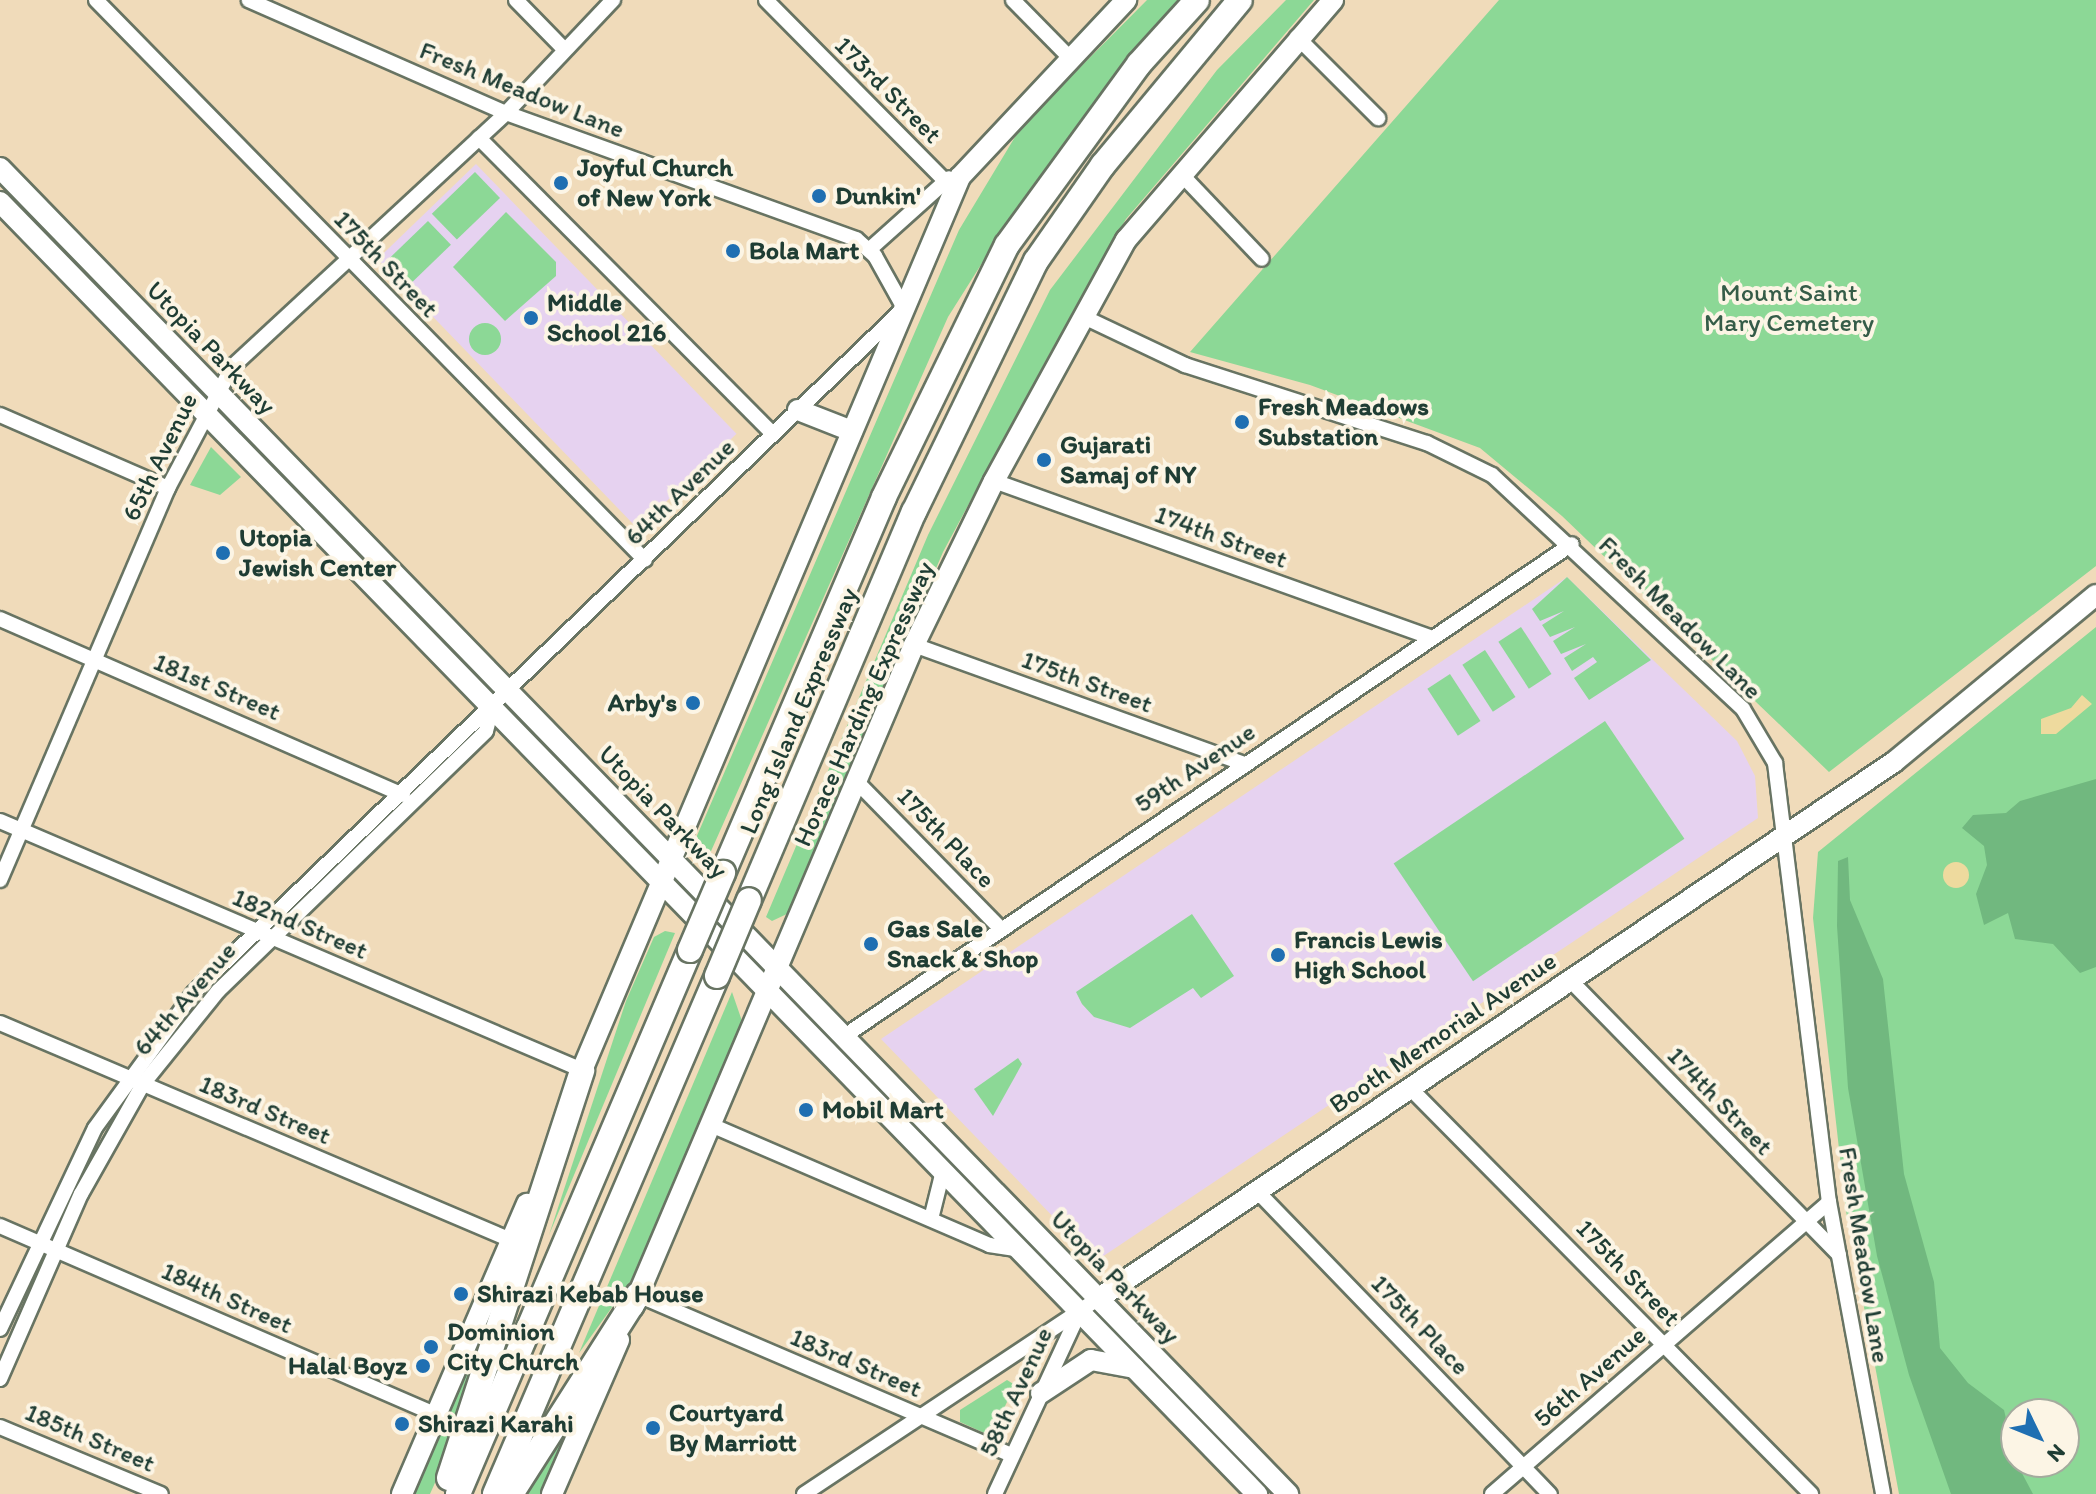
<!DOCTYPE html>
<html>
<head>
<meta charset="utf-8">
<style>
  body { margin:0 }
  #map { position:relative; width:2096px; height:1494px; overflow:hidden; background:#f0dbba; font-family:Itim,sans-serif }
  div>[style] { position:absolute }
  .built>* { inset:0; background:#e6d2f0; transform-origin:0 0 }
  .green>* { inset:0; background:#8cd896; transform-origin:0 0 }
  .round { border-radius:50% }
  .forest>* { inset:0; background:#71b87f }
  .sand>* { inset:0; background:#eeda9e }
  .roads { filter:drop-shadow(2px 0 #687463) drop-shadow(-2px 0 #687463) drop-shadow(0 2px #687463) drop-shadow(0 -2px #687463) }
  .street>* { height:14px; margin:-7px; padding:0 7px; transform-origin:7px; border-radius:7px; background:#fff }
  .secondary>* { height:20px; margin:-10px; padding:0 10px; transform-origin:10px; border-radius:10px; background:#fff }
  .highway>* { height:24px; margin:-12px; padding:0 12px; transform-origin:12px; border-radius:12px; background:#fff }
  .bridges { filter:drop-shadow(2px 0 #687463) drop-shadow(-2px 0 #687463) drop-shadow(0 2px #687463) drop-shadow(0 -2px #687463) }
  .highway-bridge>* { height:24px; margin:-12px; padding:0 12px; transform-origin:12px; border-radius:12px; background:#fff }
  .dots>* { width:22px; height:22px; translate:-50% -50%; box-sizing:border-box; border:4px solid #fcf5e5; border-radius:50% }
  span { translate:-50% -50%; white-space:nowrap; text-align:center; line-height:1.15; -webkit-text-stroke:8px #fcf5e5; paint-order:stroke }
  .street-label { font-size:26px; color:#1f3d34 }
  .poi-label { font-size:26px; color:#1f3d34; font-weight:700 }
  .left { translate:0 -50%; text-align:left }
  .right { translate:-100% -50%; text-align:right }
  .park-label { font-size:26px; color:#355c48 }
  .north { position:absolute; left:2000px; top:1398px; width:80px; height:80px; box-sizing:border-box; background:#fcf5e5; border:2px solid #a4ab9e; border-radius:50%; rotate:133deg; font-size:22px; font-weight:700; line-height:32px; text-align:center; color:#1f3d34 }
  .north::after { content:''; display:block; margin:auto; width:28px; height:36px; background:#1f6fb2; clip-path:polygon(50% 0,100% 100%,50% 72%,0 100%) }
</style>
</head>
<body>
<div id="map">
  <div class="built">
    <div style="left:476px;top:164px;width:375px;height:137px;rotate:46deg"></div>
    <div style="clip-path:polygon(1567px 577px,1737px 741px,1755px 776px,1758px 818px,1096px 1261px,881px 1039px)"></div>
  </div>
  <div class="green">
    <div style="clip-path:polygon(1147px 0,1180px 0,1018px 206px,948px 317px,708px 858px,696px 838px,959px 230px,1021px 127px)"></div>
    <div style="clip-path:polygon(1286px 0,1314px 0,1126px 219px,1050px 353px,943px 552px,789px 913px,772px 921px,766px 917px,928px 535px,1050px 290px,1217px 70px)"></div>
    <div style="clip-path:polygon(1499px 0,2096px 0,2096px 566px,1829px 772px,1562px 516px,1480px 448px,1310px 385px,1190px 352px)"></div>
    <div style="left:475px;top:172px;width:36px;height:60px;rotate:46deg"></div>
    <div style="clip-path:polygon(506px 212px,556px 262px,556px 276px,505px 321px,453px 267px)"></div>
    <div style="left:428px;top:221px;width:33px;height:59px;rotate:46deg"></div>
    <div class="round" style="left:469px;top:323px;width:32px;height:32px"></div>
    <div style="clip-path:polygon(211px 447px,241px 477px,220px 495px,190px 485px)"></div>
    <div style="clip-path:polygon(1567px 577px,1651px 660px,1589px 700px,1574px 678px,1597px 662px,1593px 657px,1572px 671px,1564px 658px,1586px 644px,1561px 654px,1553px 641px,1575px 627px,1550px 637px,1542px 625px,1564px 611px,1540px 621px,1532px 609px)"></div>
    <div style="left:1521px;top:627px;width:56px;height:27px;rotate:57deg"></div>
    <div style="clip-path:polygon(evenodd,2096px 627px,2096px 1494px,1899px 1494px,1846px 1211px,1813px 918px,1818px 852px,2096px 627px,2016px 1414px,2064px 1414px,2064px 1462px,2016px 1462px,2016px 1414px)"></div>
    <div style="left:1485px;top:650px;width:56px;height:27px;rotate:57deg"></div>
    <div style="left:1450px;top:674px;width:56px;height:27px;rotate:57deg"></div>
    <div style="left:1605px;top:721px;width:142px;height:255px;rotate:56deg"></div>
    <div style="clip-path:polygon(1192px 914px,1234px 976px,1201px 998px,1193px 988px,1130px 1028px,1094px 1017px,1082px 1004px,1076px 992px)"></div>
    <div style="clip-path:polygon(665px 931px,675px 933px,549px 1235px,626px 1001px,654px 937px)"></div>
    <div style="clip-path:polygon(732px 992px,742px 1021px,631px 1281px,579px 1353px)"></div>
    <div style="clip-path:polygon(1018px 1058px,1022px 1064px,993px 1116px,974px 1089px)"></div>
    <div style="clip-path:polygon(507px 1277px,438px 1476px,430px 1494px,414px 1494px)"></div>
    <div style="clip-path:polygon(590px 1378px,540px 1494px,520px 1494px)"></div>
    <div style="clip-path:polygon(1007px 1380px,1015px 1385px,991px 1436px,960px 1422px,960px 1410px)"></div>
  </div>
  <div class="forest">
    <div style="clip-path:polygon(2096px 779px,2096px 967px,2080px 973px,2053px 944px,2015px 939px,2008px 913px,1984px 925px,1976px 894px,1987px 865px,1984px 846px,1962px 828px,1973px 815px,2006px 813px,2020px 801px)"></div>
    <div style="clip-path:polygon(1848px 857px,1850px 900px,1883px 979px,1904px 1174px,1934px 1282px,1940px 1348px,1968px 1383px,2004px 1410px,2016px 1462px,2033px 1494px,1951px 1494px,1909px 1375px,1877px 1256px,1848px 1088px,1837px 926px,1838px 861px)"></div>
  </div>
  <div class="sand">
    <div style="clip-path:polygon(2082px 695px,2092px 704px,2056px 734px,2041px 734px,2041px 719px,2071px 708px)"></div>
    <div class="round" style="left:1943px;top:862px;width:26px;height:26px"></div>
  </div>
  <div class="roads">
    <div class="street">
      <div style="left:96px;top:0;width:784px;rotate:45.57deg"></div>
      <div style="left:516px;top:0;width:69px;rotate:45.6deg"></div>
      <div style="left:766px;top:0;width:252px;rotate:45.3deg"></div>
      <div style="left:1013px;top:0;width:78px;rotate:45.5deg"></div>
      <div style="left:1297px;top:37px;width:115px;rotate:45deg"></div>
      <div style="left:479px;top:138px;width:417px;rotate:45.2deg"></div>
      <div style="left:1181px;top:174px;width:117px;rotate:46.4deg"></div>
      <div style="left:870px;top:249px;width:106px;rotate:-41.9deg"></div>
      <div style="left:1086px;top:318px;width:110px;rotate:25.4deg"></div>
      <div style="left:1185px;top:365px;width:254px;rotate:17.9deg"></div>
      <div style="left:1427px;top:443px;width:72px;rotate:26.2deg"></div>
      <div style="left:1492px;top:475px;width:343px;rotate:43deg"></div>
      <div style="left:1743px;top:709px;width:63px;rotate:59.3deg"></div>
      <div style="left:1775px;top:763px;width:442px;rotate:83deg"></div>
      <div style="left:1829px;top:1202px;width:297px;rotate:79.5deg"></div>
      <div style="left:0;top:415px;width:183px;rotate:23.5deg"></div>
      <div style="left:994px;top:481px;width:465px;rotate:19.7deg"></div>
      <div style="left:0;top:619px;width:440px;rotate:23.6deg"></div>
      <div style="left:914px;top:645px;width:351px;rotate:19.8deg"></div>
      <div style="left:857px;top:782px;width:204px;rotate:45.6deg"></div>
      <div style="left:0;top:821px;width:633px;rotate:23.16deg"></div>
      <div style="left:0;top:880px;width:426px;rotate:-66.8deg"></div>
      <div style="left:168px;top:488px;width:137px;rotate:-62.1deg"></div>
      <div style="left:232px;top:367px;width:374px;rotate:-42.8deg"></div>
      <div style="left:506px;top:113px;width:156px;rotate:-46.6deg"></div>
      <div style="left:1569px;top:979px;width:386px;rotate:45.6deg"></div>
      <div style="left:0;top:1023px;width:557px;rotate:23.02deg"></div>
      <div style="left:846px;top:1035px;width:876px;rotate:-34.07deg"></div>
      <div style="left:1410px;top:1088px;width:571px;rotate:45.35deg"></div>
      <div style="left:711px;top:1125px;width:303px;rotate:23.3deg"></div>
      <div style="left:989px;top:1245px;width:30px;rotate:9deg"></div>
      <div style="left:1256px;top:1190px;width:423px;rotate:46deg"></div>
      <div style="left:931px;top:1219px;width:49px;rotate:-76deg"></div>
      <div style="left:0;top:1226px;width:474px;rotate:23.4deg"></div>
      <div style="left:638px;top:1295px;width:406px;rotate:23.2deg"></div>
      <div style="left:0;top:1329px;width:222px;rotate:-64.7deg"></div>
      <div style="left:95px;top:1128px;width:168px;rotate:-53.9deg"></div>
      <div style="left:194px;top:992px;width:986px;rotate:-43.93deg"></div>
      <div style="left:904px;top:308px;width:60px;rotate:-119.1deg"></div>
      <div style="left:875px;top:256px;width:25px;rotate:-138deg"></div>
      <div style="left:856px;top:239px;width:372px;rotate:-160.2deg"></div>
      <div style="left:506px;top:113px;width:281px;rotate:-156.3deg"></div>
      <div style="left:0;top:1379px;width:202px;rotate:-66.4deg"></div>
      <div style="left:81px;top:1194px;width:126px;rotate:-60.6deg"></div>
      <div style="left:143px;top:1084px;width:119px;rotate:-51.1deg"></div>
      <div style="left:218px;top:991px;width:373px;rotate:-44.1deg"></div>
      <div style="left:486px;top:731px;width:20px;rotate:-75deg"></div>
      <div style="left:0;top:1427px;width:174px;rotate:22.6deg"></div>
      <div style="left:804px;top:1494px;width:354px;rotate:-33.6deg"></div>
      <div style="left:995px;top:1494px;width:202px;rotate:-65.1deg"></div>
      <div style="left:1492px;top:1494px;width:446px;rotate:-40.9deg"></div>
    </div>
    <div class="secondary">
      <div style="left:0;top:168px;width:1849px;rotate:45.83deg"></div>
      <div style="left:0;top:202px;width:1803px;rotate:45.79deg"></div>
      <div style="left:798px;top:410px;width:58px;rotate:21.3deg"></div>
      <div style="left:577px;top:1082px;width:983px;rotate:-67.06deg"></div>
      <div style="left:960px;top:177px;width:243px;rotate:-46.8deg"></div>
      <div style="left:1099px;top:1298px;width:959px;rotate:-33.99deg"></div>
      <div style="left:1894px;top:762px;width:262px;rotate:-39.6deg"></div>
      <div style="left:633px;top:1307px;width:719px;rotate:-67deg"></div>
      <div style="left:914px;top:645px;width:182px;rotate:-64deg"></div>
      <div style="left:994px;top:481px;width:275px;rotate:-61.3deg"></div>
      <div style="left:1126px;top:240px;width:317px;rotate:-49.2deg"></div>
      <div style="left:1041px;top:1393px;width:60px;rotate:-33.4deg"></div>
      <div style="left:1091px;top:1360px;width:44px;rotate:10.5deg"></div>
      <div style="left:402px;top:1494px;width:316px;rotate:-66.7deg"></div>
      <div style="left:552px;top:1494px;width:168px;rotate:-66.5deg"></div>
    </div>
    <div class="highway">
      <div style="left:723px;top:873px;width:409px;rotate:-66.8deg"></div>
      <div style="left:884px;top:497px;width:280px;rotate:-64deg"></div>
      <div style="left:1007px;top:245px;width:224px;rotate:-53.9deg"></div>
      <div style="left:1139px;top:64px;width:86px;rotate:-47.8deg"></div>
      <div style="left:749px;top:900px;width:422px;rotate:-67deg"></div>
      <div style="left:914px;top:512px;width:279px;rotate:-64.1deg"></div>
      <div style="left:1036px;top:261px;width:117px;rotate:-55.1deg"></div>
      <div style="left:1103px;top:165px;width:214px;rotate:-50.3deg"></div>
      <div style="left:449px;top:1478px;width:429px;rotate:-71.9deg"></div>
      <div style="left:458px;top:1494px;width:591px;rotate:-66.9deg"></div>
      <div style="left:495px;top:1494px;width:564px;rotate:-66.8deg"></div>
      <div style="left:511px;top:1494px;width:236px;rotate:-57.5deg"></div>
    </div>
  </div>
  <div class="bridges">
    <div class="highway-bridge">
      <div style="left:690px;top:950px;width:84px;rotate:-66.8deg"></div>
      <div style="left:717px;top:976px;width:82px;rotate:-67.2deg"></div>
    </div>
  </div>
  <div class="dots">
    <div style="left:561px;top:183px;background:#1f6fb2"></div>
    <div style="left:819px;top:196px;background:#1f6fb2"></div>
    <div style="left:733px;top:251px;background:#1f6fb2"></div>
    <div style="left:531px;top:318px;background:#1f6fb2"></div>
    <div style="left:1242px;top:422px;background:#1f6fb2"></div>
    <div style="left:1044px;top:460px;background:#1f6fb2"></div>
    <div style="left:223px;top:553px;background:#1f6fb2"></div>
    <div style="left:693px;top:703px;background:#1f6fb2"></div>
    <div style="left:871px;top:944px;background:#1f6fb2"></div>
    <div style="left:1278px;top:955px;background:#1f6fb2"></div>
    <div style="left:806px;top:1110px;background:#1f6fb2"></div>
    <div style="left:461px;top:1294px;background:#1f6fb2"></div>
    <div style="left:431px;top:1347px;background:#1f6fb2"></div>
    <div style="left:423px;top:1366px;background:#1f6fb2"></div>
    <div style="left:402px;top:1424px;background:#1f6fb2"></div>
    <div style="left:653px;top:1428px;background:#1f6fb2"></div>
  </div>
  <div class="street-label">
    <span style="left:522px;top:90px;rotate:22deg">Fresh Meadow Lane</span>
    <span style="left:888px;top:90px;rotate:45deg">173rd Street</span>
    <span style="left:386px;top:264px;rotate:46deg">175th Street</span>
    <span style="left:211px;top:348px;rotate:46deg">Utopia Parkway</span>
    <span style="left:160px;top:457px;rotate:-64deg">65th Avenue</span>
    <span style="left:680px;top:492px;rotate:-44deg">64th Avenue</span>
    <span style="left:1221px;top:537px;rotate:20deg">174th Street</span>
    <span style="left:1680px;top:618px;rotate:45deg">Fresh Meadow Lane</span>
    <span style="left:1087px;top:682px;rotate:20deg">175th Street</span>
    <span style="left:217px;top:687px;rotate:23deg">181st Street</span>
    <span style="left:864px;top:704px;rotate:-66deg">Horace Harding Expressway</span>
    <span style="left:799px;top:711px;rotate:-67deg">Long Island Expressway</span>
    <span style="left:1195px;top:768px;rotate:-34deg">59th Avenue</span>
    <span style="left:663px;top:812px;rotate:46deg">Utopia Parkway</span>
    <span style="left:946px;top:838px;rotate:46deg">175th Place</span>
    <span style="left:300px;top:924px;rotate:23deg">182nd Street</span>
    <span style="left:185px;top:999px;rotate:-49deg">64th Avenue</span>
    <span style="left:1443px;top:1033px;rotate:-34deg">Booth Memorial Avenue</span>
    <span style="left:1720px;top:1101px;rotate:46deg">174th Street</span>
    <span style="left:265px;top:1110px;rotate:23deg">183rd Street</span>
    <span style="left:1864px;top:1255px;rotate:81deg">Fresh Meadow Lane</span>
    <span style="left:1628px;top:1273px;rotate:46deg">175th Street</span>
    <span style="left:1115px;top:1277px;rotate:46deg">Utopia Parkway</span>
    <span style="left:227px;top:1298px;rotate:24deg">184th Street</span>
    <span style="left:1420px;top:1325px;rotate:46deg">175th Place</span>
    <span style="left:856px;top:1363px;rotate:23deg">183rd Street</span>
    <span style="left:1590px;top:1377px;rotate:-41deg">56th Avenue</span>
    <span style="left:1016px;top:1392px;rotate:-65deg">58th Avenue</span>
    <span style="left:90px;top:1438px;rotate:23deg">185th Street</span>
  </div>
  <div class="poi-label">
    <span class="left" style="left:577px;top:183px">Joyful Church<br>of New York</span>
    <span class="left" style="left:835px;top:196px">Dunkin'</span>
    <span class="left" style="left:749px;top:251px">Bola Mart</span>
    <span class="left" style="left:547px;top:318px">Middle<br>School 216</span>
    <span class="left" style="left:1258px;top:422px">Fresh Meadows<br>Substation</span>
    <span class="left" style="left:1060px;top:460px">Gujarati<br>Samaj of NY</span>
    <span class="left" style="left:239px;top:553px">Utopia<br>Jewish Center</span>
    <span class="right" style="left:677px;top:703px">Arby's</span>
    <span class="left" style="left:887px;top:944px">Gas Sale<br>Snack &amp; Shop</span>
    <span class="left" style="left:1294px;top:955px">Francis Lewis<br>High School</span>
    <span class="left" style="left:822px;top:1110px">Mobil Mart</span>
    <span class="left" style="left:477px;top:1294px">Shirazi Kebab House</span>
    <span class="left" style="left:447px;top:1347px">Dominion<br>City Church</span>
    <span class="right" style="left:407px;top:1366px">Halal Boyz</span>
    <span class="left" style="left:669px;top:1428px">Courtyard<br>By Marriott</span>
    <span class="left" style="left:418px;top:1424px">Shirazi Karahi</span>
  </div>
  <div class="park-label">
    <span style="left:1789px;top:308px">Mount Saint<br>Mary Cemetery</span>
  </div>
  <div class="north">N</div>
</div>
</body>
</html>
